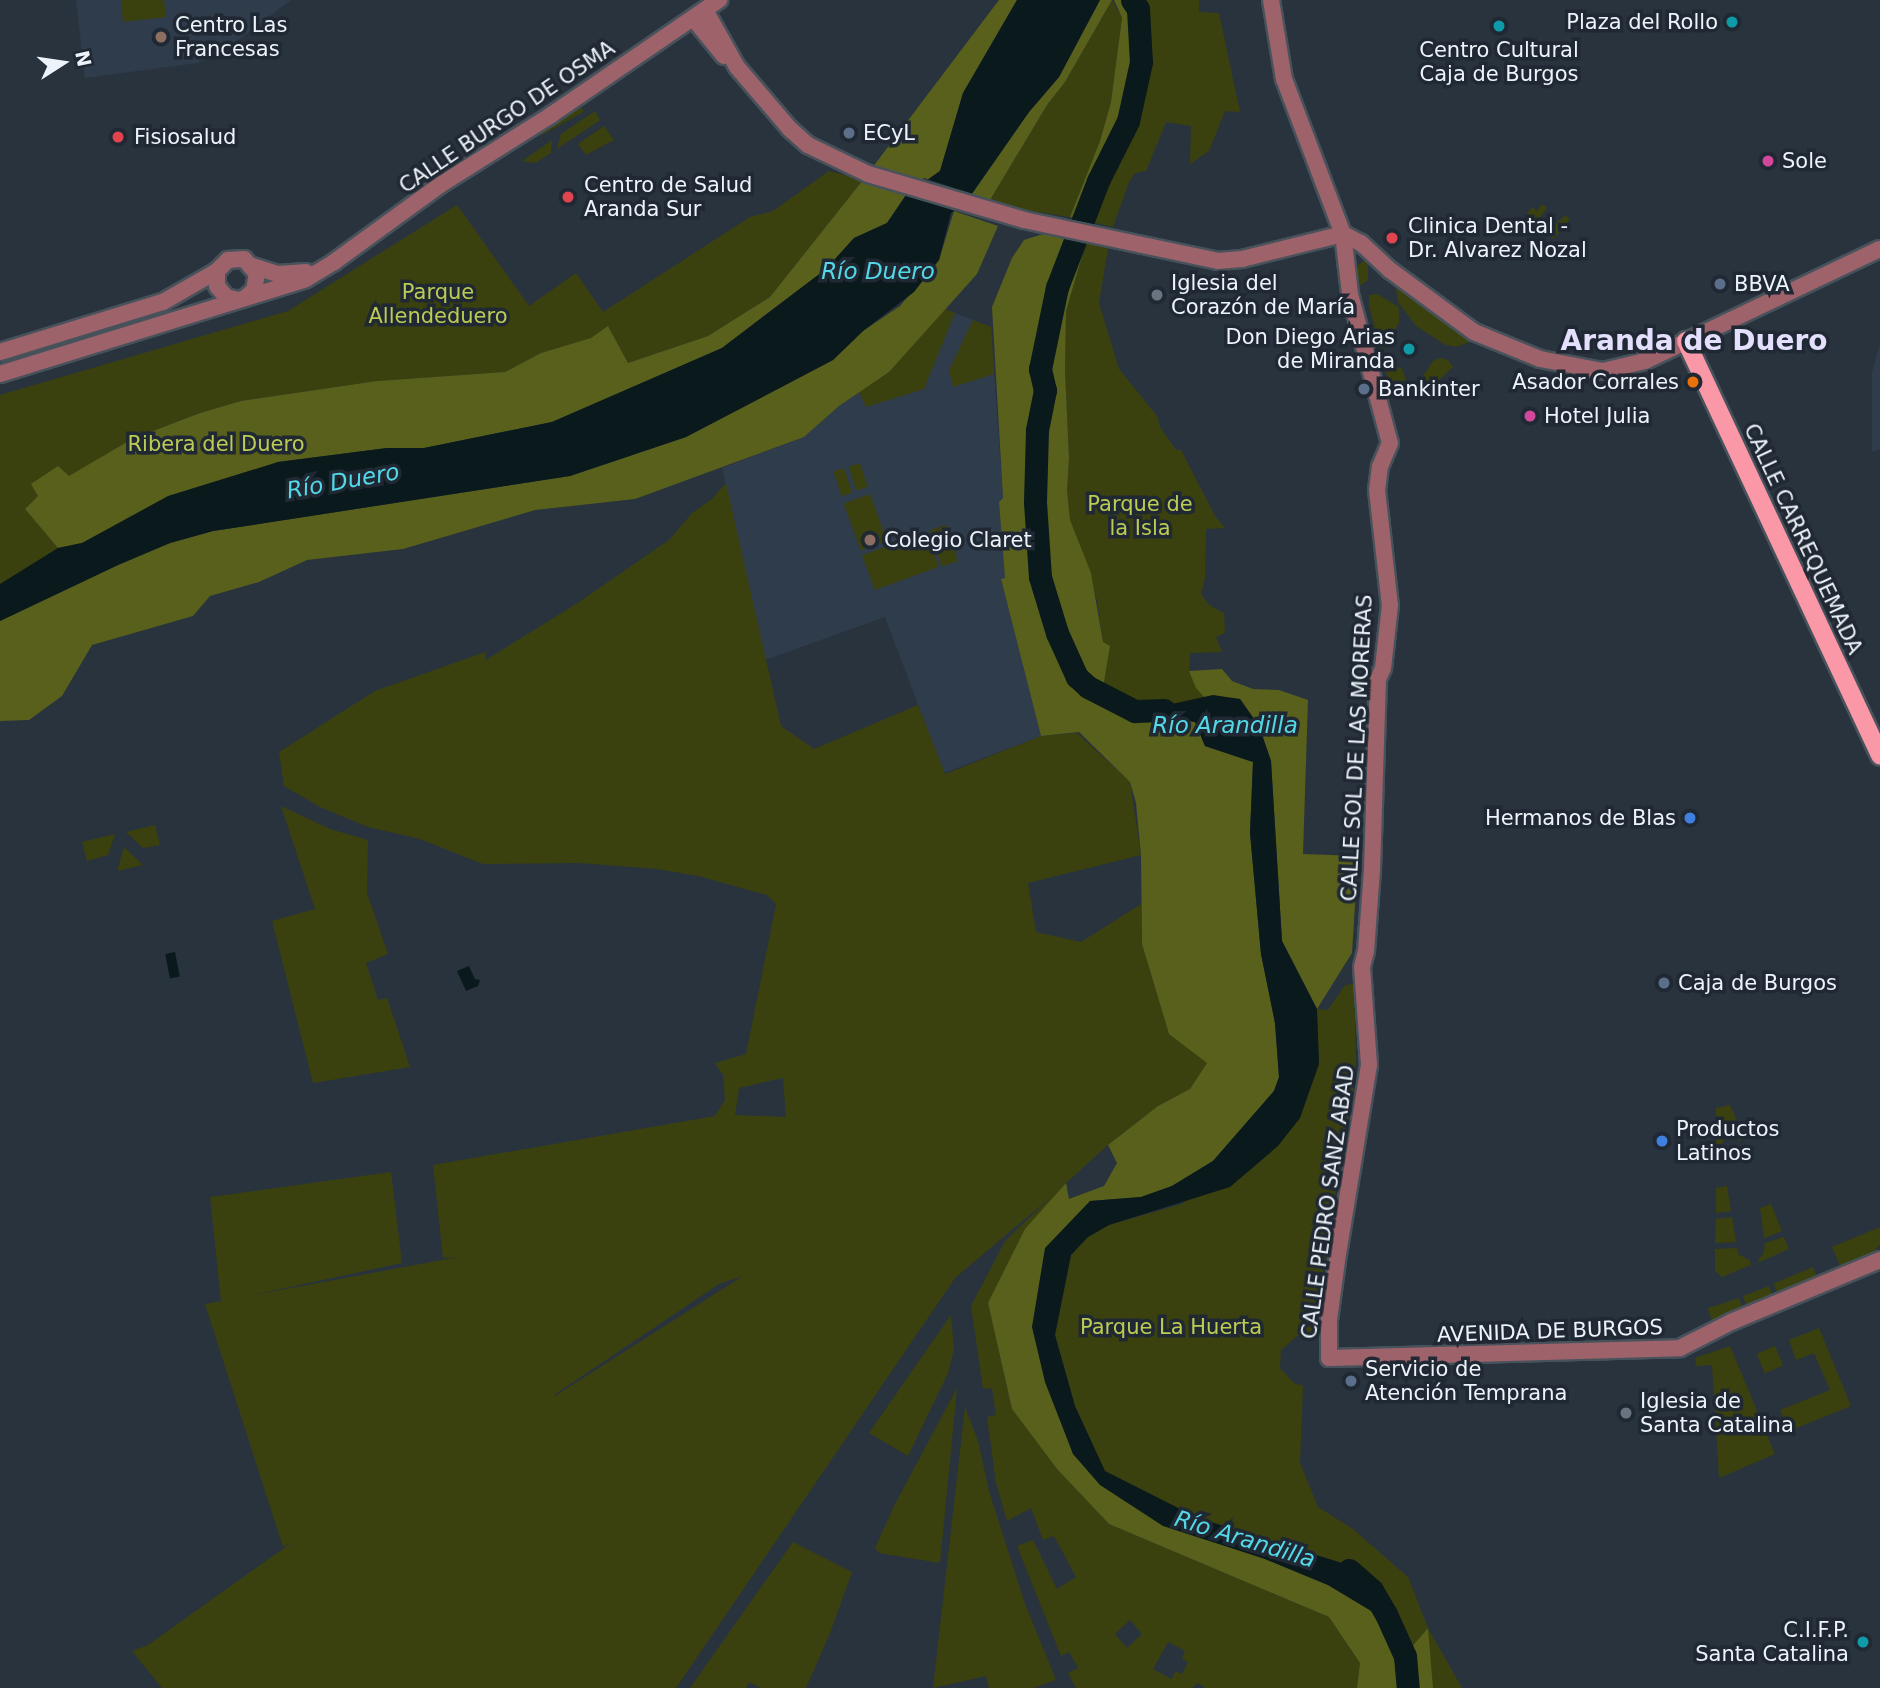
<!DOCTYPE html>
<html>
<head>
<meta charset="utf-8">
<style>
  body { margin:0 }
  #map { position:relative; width:1880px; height:1688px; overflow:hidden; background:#29333d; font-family:"DejaVu Sans",sans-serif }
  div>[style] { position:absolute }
  .built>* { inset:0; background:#2f3c4c }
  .green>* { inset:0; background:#3b410e; transform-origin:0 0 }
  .forest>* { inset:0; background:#58601b }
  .water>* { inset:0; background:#09191c; transform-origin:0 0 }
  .pier>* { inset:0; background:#29333d }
  .river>* { height:23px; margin:-11.5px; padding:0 11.5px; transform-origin:11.5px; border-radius:11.5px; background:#09191c }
  .roads { filter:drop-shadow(2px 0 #48525b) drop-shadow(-2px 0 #48525b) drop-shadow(0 2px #48525b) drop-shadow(0 -2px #48525b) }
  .minor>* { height:16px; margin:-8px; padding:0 8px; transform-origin:8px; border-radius:8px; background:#9e626b }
  .major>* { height:18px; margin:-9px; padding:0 9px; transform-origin:9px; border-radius:9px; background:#fa98a8 }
  .dots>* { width:19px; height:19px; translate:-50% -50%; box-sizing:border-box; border:4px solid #202933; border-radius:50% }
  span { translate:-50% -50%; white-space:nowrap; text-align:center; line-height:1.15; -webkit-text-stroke:7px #202933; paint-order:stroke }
  .poi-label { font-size:21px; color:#edf3fa }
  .right { translate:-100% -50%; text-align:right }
  .left { translate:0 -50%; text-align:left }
  .street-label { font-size:21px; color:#edf3fa }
  .park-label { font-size:21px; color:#bccb53 }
  .water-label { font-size:23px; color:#53d8e8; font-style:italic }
  .district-label { font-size:28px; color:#e3dffc; font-weight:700 }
  .north { position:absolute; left:28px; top:28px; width:70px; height:70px; -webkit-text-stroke:5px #202933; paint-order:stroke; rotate:78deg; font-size:19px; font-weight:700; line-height:28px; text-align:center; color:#edf3fa }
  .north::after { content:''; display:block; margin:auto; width:24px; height:32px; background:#edf3fa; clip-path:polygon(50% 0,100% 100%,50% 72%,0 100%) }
</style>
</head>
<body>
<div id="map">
  <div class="built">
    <div style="clip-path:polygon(76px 0,291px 0,229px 47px,198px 63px,85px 78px)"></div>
    <div style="clip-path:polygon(945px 309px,991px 327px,1003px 498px,999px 502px,1005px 578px,1001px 580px,1041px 736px,944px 773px,885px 617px,765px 660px,722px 468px,804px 437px,839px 406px,889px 372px)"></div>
    <div style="clip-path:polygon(1880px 344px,1880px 449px,1872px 452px,1872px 372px)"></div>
  </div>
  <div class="green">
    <div style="clip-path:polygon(121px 0,164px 0,166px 17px,123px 22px)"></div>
    <div style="clip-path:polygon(1112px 0,1122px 18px,1111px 102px,1100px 141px,1070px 217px,1017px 209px,990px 200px,1047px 105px,1065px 82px)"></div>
    <div style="clip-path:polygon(1136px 0,1199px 0,1199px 12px,1219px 13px,1240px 112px,1225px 111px,1209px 151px,1190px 164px,1191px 126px,1166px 122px,1146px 171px,1135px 173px,1129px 182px,1113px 227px,1083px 220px,1127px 124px,1142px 49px)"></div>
    <div style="left:579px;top:103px;width:10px;height:49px;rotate:61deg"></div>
    <div style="clip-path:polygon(595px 111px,600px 120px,557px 149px,561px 134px)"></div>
    <div style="clip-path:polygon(604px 126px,614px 140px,586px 155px,578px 144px)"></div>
    <div style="clip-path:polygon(552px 140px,551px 153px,535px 163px,522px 161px)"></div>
    <div style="clip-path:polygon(829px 171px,863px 180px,770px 297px,708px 336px,628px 363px,608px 326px,592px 338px,541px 353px,505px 372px,377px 381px,241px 401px,200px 413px,132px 439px,39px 496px,25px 509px,58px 548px,0 585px,0 395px,288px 311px,457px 205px,529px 306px,576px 273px,603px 312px,750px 217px,773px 211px)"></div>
    <div style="clip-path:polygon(1542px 204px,1547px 208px,1535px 223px,1524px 218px,1532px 207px,1537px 211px)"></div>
    <div style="clip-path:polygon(1565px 215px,1570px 219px,1554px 239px,1549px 236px,1551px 229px)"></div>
    <div style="clip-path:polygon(1086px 243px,1108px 248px,1099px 303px,1119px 369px,1157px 416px,1160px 427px,1176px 450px,1181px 450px,1215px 516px,1225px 528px,1206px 529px,1205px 578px,1201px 594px,1209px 605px,1224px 613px,1225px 633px,1216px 637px,1222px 652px,1190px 653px,1189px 671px,1207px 700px,1135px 711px,1102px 695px,1103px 642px,1097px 600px,1070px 520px,1067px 490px,1069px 457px,1065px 371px,1066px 311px)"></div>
    <div style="clip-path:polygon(1364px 261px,1368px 263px,1368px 280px,1355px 289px,1355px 267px)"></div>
    <div style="clip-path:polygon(1396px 288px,1472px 339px,1469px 342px,1456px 347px,1446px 345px,1416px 326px,1398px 302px)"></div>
    <div style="clip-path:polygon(1377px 294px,1399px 307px,1399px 323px,1381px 352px,1369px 306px,1369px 295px)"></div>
    <div style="clip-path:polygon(945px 309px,955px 313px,924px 389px,866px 407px,859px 392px,889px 372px)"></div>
    <div style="clip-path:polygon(973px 320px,991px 327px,994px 374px,953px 387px,949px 370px)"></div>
    <div style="clip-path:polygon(1440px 358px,1448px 360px,1453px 367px,1419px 398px,1412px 392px,1433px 361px)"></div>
    <div style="clip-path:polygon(1383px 361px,1402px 369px,1407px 382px,1405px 388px,1398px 391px,1389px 382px)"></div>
    <div style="left:860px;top:463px;width:25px;height:12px;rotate:72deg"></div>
    <div style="left:844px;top:468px;width:26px;height:11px;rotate:72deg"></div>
    <div style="clip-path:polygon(evenodd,726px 483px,781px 726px,814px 749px,918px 705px,945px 774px,1041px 736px,1077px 733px,1130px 782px,1141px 855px,1028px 883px,1036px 932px,1081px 942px,1141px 904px,1142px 944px,1169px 1034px,1208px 1062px,1190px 1089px,1158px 1106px,1108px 1145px,1066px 1183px,988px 1303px,1012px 1409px,1057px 1469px,1109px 1524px,1329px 1617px,1360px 1663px,1357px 1688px,1205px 1688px,1198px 1683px,1192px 1688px,1076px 1688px,1068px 1673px,1078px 1668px,1069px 1652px,1061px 1656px,1017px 1546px,1033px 1540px,1057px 1589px,1076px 1577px,1054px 1536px,1043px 1540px,1031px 1508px,1007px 1521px,996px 1483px,987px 1417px,996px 1415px,992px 1388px,983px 1389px,971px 1306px,1005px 1241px,1052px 1196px,955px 1278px,676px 1688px,162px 1688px,132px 1651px,148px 1645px,294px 1541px,283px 1547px,205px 1304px,221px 1301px,210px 1197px,391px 1172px,402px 1263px,248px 1296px,458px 1257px,443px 1258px,433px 1165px,715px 1116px,725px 1100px,723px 1075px,715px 1063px,746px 1054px,776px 904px,767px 895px,698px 876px,657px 869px,579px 863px,483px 864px,420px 839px,368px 827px,320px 807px,284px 786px,279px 752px,375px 691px,485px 652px,486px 660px,576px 604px,669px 540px,692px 513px,712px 499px,726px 483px,783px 1078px,786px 1117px,735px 1115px,739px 1088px,783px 1078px,726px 483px,743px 1276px,555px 1396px,554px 1395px,719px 1284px,743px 1276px,726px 483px,1130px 1620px,1142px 1634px,1127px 1648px,1115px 1634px,1130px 1620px,726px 483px,1168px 1642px,1185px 1651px,1182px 1659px,1188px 1662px,1182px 1674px,1176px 1671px,1171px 1679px,1153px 1669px,1168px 1642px)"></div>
    <div style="left:870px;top:494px;width:50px;height:28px;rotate:70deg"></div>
    <div style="left:946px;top:525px;width:38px;height:17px;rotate:72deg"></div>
    <div style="left:926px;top:532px;width:37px;height:68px;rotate:70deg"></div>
    <div style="clip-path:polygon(281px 806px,330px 829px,368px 840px,367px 893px,388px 954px,366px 963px,378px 1000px,387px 998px,410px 1067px,313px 1083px,272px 921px,315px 909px)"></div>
    <div style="clip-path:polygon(155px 825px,160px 845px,143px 848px,126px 832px)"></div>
    <div style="clip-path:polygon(115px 834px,108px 855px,87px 861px,82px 842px)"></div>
    <div style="clip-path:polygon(124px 847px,143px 865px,117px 871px)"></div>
    <div style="clip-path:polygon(1354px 983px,1356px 1062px,1353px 1098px,1344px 1138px,1313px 1335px,1297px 1336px,1281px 1350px,1280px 1368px,1294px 1383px,1303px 1386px,1300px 1463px,1318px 1507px,1353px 1529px,1408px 1577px,1428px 1628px,1462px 1688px,1431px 1688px,1427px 1629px,1405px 1656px,1395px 1632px,1383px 1618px,1386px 1614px,1345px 1564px,1198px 1518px,1104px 1471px,1075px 1406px,1055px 1335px,1071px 1255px,1088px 1237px,1109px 1225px,1182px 1204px,1319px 1064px,1317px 1009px,1328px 1010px,1344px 986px)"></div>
    <div style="clip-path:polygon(1730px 1105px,1744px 1138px,1739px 1140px,1728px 1135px,1721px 1144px,1716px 1144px,1716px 1108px)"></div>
    <div style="clip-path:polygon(1727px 1186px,1731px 1211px,1716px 1213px,1716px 1188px)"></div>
    <div style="clip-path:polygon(1771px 1204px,1782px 1231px,1764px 1238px,1760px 1208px)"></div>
    <div style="clip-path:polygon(1732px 1217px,1736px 1242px,1715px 1243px,1716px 1219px)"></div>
    <div style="clip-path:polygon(1880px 1227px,1880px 1244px,1869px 1257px,1842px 1270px,1832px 1247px)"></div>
    <div style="clip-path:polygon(1784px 1237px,1789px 1249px,1757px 1263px,1764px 1252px,1765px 1243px)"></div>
    <div style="clip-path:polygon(1737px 1248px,1739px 1255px,1750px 1260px,1751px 1265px,1722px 1277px,1715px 1271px,1715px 1249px)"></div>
    <div style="left:1813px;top:1267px;width:13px;height:43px;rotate:67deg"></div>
    <div style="clip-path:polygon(1769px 1286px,1773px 1297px,1747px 1309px,1743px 1296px)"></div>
    <div style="left:1739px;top:1298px;width:13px;height:33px;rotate:72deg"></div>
    <div style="clip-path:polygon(951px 1315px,954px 1349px,948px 1373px,908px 1456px,869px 1433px)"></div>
    <div style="clip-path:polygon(1819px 1328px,1851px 1406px,1789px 1431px,1780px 1410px,1830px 1390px,1814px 1353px,1796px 1360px,1789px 1340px)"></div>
    <div style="clip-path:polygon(1730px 1346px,1775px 1454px,1719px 1478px,1712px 1365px,1696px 1366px,1695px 1358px)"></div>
    <div style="left:1775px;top:1346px;width:21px;height:20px;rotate:67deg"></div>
    <div style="clip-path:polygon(957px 1388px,940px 1563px,879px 1553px,875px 1548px,894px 1506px)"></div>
    <div style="clip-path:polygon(965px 1407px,978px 1441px,989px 1491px,1025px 1604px,1056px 1680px,1034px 1688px,989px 1688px,986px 1676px,933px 1688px)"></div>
    <div style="clip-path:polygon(793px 1542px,852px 1572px,830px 1633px,806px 1688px,761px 1688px,749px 1682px,746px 1688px,690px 1688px)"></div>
  </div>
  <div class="forest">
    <div style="clip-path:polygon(999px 0,1017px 0,963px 93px,940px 171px,906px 195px,887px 223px,854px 238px,826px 269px,722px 348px,552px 422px,424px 448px,387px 448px,278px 462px,82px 543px,58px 548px,25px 509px,38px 496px,31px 484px,58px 466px,69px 476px,132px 439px,200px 413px,241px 401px,377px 381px,505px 372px,541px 353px,591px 338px,608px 326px,628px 363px,708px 336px,770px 297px,863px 180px)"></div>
    <div style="clip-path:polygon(1100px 0,1112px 0,1065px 82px,1047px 105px,990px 200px,972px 194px,1029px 112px,1059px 77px)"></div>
    <div style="clip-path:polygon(1114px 0,1127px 0,1132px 8px,1138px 9px,1141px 62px,1128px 121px,1098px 181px,1083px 220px,1070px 217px,1100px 141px,1111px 102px,1122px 18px)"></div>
    <div style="clip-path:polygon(954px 211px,998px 226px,977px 274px,889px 372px,839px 406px,804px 437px,635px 499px,535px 510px,403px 549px,307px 560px,259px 582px,210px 596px,193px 616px,92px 645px,62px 696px,29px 720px,0 721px,0 621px,118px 565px,170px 543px,213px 531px,570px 476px,686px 437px,833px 360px,863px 331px,900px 306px,939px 260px)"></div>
    <div style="clip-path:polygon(1043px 234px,1086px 243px,1066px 311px,1065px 371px,1069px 458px,1067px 490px,1070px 520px,1091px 573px,1103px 642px,1110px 646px,1102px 694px,1135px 711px,1195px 722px,1205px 746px,1253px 762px,1250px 833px,1261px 954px,1275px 1023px,1279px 1077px,1274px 1091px,1213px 1161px,1172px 1186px,1141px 1197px,1090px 1201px,1032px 1326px,1073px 1454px,1265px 1559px,1328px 1585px,1383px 1618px,1395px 1632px,1404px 1656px,1428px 1628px,1433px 1688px,1357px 1688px,1360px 1663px,1329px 1617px,1109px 1524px,1057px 1469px,1012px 1409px,988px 1303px,1025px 1229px,1066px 1183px,1069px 1199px,1104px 1186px,1117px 1163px,1108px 1145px,1158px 1106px,1190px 1089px,1207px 1063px,1169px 1034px,1142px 944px,1141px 855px,1136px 803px,1130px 782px,1079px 732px,1041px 736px,1001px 579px,1005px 578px,999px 502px,1003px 498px,992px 307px,1012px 258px,1024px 240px)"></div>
    <div style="clip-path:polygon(1222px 669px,1232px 681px,1253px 689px,1279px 690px,1308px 700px,1303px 854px,1358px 856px,1352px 953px,1317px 1009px,1282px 941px,1271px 761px,1259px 726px,1240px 699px,1204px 697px,1196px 688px,1189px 671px)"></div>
  </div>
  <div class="water">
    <div style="clip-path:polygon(1017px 0,1100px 0,1059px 77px,1029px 112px,966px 202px,951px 213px,939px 260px,914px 292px,863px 331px,833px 360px,686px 437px,570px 476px,213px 531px,170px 543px,118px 565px,0 621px,0 584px,58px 548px,82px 543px,168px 496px,278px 462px,387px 448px,424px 448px,552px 422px,722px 348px,826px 269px,854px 238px,887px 223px,906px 195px,940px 171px,963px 93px)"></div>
    <div style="clip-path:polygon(1213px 695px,1240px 699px,1259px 726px,1271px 761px,1282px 941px,1317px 1009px,1319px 1064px,1300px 1118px,1278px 1146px,1230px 1187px,1109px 1225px,1088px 1237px,1071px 1255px,1055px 1335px,1075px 1406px,1105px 1471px,1198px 1518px,1345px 1564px,1372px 1590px,1386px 1614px,1383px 1618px,1328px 1585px,1265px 1559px,1163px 1526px,1100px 1485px,1073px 1454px,1045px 1382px,1032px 1327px,1045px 1248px,1090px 1201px,1141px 1197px,1172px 1186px,1213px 1161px,1274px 1091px,1279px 1077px,1275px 1023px,1261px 954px,1250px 833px,1253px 762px,1205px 746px,1195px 722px,1135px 711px,1123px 705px,1167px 705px)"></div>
    <div style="left:175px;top:952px;width:25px;height:10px;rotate:79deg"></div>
    <div style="clip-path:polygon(469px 966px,475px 979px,480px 980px,478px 986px,466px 991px,457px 971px)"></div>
  </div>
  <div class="pier">
    <div style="clip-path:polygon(924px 178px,976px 195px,958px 212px,902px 194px)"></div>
  </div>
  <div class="river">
    <div style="left:1132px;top:0;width:11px;rotate:56deg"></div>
    <div style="left:1138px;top:9px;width:53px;rotate:86.8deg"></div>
    <div style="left:1141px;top:62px;width:60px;rotate:102.4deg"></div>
    <div style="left:1128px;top:121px;width:67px;rotate:116.6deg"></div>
    <div style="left:1098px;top:181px;width:114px;rotate:111.1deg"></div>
    <div style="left:1057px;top:287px;width:84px;rotate:101.7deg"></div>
    <div style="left:1040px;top:369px;width:22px;rotate:77deg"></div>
    <div style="left:1045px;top:390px;width:41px;rotate:101.3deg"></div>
    <div style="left:1037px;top:430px;width:72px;rotate:91.6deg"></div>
    <div style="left:1035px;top:502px;width:75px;rotate:86.2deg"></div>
    <div style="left:1040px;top:577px;width:59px;rotate:73.1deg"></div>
    <div style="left:1057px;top:633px;width:48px;rotate:65.6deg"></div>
    <div style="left:1077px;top:677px;width:15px;rotate:42deg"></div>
    <div style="left:1088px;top:687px;width:53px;rotate:27.1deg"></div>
    <div style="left:1135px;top:711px;width:29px;rotate:-2deg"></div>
    <div style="left:1349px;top:1570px;width:30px;rotate:41deg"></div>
    <div style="left:1372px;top:1590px;width:28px;rotate:60deg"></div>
    <div style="left:1386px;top:1614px;width:46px;rotate:65.7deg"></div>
    <div style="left:1405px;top:1656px;width:32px;rotate:85deg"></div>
  </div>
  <div class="roads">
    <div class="minor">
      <div style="left:1271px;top:0;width:80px;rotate:80.7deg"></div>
      <div style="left:1284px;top:79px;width:166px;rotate:69.2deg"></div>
      <div style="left:1343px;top:234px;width:60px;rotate:83.3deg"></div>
      <div style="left:1350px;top:294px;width:154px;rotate:75deg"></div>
      <div style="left:1390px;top:443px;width:25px;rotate:113deg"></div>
      <div style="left:1380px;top:466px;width:24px;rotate:97deg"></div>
      <div style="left:1377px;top:490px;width:116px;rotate:83.6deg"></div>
      <div style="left:1390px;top:605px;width:63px;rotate:96.3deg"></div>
      <div style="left:1383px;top:668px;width:12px;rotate:114deg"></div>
      <div style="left:1378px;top:679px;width:191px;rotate:91.8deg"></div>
      <div style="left:1372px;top:870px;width:81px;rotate:94.2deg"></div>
      <div style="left:1366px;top:951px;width:16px;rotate:104deg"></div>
      <div style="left:1362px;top:967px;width:98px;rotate:85.9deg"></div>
      <div style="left:1369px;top:1065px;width:199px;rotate:99.3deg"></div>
      <div style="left:1337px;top:1261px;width:60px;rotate:97.7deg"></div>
      <div style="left:1329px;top:1320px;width:38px;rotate:90deg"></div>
      <div style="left:1329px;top:1358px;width:351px;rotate:-1.6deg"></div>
      <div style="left:1680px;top:1348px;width:57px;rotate:-27deg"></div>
      <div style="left:1731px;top:1322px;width:161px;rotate:-22.6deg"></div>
      <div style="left:705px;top:10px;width:65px;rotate:60.7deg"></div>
      <div style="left:737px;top:67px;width:82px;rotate:49.5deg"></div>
      <div style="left:790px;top:129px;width:24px;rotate:42deg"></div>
      <div style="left:808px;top:145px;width:67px;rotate:25.8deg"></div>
      <div style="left:868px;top:174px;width:163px;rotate:16.4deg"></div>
      <div style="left:1024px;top:220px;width:198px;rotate:11.9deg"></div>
      <div style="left:1218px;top:261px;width:24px;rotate:-5deg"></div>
      <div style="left:1242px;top:259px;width:104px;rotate:-13.9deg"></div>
      <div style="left:693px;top:18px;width:49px;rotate:50.8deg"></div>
      <div style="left:1343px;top:234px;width:20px;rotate:27deg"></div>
      <div style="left:1361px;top:243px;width:40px;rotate:43deg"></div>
      <div style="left:1390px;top:270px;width:104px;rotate:36.4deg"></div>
      <div style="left:1474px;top:332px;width:71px;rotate:22.2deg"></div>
      <div style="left:1540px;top:359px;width:64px;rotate:10.8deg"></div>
      <div style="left:1603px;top:371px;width:43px;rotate:-13.4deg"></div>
      <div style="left:1645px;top:361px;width:260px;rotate:-25.5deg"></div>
      <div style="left:253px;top:266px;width:26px;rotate:18deg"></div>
      <div style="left:278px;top:274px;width:28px;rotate:-4deg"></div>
      <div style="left:238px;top:300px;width:12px;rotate:-166deg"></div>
      <div style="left:226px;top:297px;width:14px;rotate:-129deg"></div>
      <div style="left:217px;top:286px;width:15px;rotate:-90deg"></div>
      <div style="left:217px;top:271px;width:16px;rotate:-45deg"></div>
      <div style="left:228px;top:260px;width:16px;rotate:-4deg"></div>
      <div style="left:244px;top:259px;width:20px;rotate:49deg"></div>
      <div style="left:257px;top:274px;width:16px;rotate:101deg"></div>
      <div style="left:254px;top:290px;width:12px;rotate:138deg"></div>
      <div style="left:0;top:352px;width:170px;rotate:-17.1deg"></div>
      <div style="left:163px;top:302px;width:62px;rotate:-29.9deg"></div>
      <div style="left:0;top:374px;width:320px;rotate:-17.2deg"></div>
      <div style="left:306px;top:279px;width:33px;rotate:-31deg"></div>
      <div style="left:334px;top:262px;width:131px;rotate:-36deg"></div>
      <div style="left:440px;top:185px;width:131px;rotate:-32.2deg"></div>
      <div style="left:551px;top:115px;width:204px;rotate:-34.4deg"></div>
    </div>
    <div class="major">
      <div style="left:1686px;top:341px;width:458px;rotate:64.9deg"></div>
    </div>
  </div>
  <div class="dots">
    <div style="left:1732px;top:22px;background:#0f9aa8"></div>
    <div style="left:1499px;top:26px;background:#0f9aa8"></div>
    <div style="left:161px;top:37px;background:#8d6e63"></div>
    <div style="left:849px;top:133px;background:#5c6f8a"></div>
    <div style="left:118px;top:137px;background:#e0444e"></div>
    <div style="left:1768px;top:161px;background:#d1479c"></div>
    <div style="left:568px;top:197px;background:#e0444e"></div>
    <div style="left:1392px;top:238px;background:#e0444e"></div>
    <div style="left:1720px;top:284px;background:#5c6f8a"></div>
    <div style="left:1157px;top:295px;background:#6b7280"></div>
    <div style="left:1409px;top:349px;background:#0f9aa8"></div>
    <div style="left:1693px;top:382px;background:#e8710a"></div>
    <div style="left:1364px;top:389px;background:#5c6f8a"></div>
    <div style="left:1530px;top:416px;background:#d1479c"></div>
    <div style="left:870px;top:540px;background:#8d6e63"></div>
    <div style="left:1690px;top:818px;background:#3f7fe0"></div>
    <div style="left:1664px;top:983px;background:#5c6f8a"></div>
    <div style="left:1662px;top:1141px;background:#3f7fe0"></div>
    <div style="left:1351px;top:1381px;background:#5c6f8a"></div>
    <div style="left:1626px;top:1413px;background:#6b7280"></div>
    <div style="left:1863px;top:1642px;background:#0f9aa8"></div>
  </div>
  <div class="poi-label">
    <span class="right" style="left:1718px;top:22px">Plaza del Rollo</span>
    <span class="left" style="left:175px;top:37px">Centro Las<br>Francesas</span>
    <span style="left:1499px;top:62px">Centro Cultural<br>Caja de Burgos</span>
    <span class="left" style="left:863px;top:133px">ECyL</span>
    <span class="left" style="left:134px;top:137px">Fisiosalud</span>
    <span class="left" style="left:1782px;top:161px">Sole</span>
    <span class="left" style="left:584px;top:197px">Centro de Salud<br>Aranda Sur</span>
    <span class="left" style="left:1408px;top:238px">Clinica Dental -<br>Dr. Alvarez Nozal</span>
    <span class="left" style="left:1171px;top:295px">Iglesia del<br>Corazón de María</span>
    <span class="left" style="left:1734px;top:284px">BBVA</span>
    <span class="right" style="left:1395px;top:349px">Don Diego Arias<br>de Miranda</span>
    <span class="right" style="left:1679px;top:382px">Asador Corrales</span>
    <span class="left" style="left:1378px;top:389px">Bankinter</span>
    <span class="left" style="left:1544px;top:416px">Hotel Julia</span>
    <span class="left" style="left:884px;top:540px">Colegio Claret</span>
    <span class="right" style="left:1676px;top:818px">Hermanos de Blas</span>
    <span class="left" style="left:1678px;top:983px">Caja de Burgos</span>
    <span class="left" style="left:1676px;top:1141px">Productos<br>Latinos</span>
    <span class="left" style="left:1365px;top:1381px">Servicio de<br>Atención Temprana</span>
    <span class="left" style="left:1640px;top:1413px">Iglesia de<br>Santa Catalina</span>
    <span class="right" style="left:1849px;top:1642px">C.I.F.P.<br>Santa Catalina</span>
  </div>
  <div class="street-label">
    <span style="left:507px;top:117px;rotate:-34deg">CALLE BURGO DE OSMA</span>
    <span style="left:1803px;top:539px;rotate:65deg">CALLE CARREQUEMADA</span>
    <span style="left:1357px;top:748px;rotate:-87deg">CALLE SOL DE LAS MORERAS</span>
    <span style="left:1328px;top:1202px;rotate:-82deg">CALLE PEDRO SANZ ABAD</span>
    <span style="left:1550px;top:1331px;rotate:-2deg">AVENIDA DE BURGOS</span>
  </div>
  <div class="park-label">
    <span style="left:438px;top:304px">Parque<br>Allendeduero</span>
    <span style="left:216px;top:444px">Ribera del Duero</span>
    <span style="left:1140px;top:516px">Parque de<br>la Isla</span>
    <span style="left:1171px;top:1327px">Parque La Huerta</span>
  </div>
  <div class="water-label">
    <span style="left:878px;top:271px">Río Duero</span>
    <span style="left:343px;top:481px;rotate:-10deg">Río Duero</span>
    <span style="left:1225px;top:725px">Río Arandilla</span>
    <span style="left:1245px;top:1539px;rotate:17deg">Río Arandilla</span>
  </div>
  <div class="district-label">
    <span style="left:1694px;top:341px">Aranda de Duero</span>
  </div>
  <div class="north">N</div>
</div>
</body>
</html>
